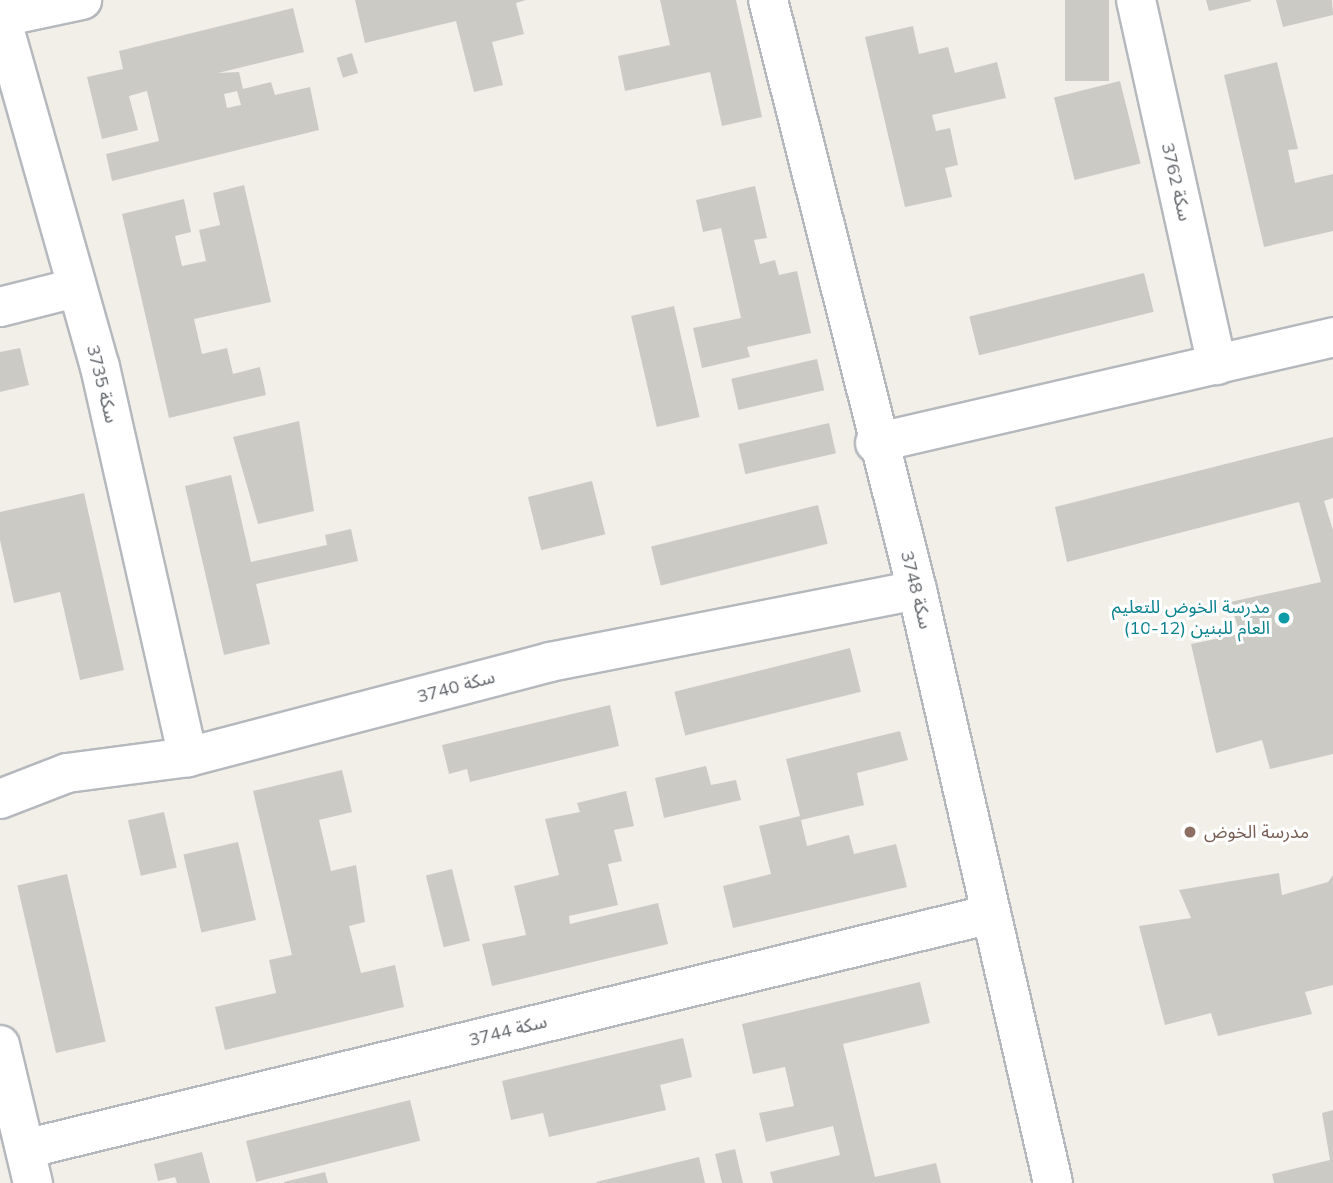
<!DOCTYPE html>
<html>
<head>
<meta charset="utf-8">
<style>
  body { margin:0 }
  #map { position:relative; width:1333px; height:1183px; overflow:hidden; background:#f1efe8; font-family:Mulish,"Noto Sans Arabic",sans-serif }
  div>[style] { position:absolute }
  .building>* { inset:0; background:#cccac5; transform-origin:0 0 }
  .roads { filter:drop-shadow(2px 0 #b5b8bc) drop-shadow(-2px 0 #b5b8bc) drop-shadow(0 2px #b5b8bc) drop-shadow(0 -2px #b5b8bc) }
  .street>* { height:38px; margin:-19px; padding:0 19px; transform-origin:19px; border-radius:19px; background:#fff }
  .dots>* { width:19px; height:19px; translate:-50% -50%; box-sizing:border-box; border:4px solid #fff; border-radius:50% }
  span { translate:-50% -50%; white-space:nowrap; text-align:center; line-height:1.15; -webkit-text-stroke:6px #fff; paint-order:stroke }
  .street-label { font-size:18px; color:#5f6368 }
  .culture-label { font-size:18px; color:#0d838f }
  .right { translate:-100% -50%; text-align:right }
  .education-label { font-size:18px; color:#785e54 }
  .left { translate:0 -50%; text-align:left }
</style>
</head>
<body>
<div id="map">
  <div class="building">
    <div style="clip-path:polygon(355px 0,526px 0,516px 3px,524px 34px,492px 42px,503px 85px,474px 92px,456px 21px,365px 43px)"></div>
    <div style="clip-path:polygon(660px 0,736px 0,762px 117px,722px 126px,710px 72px,625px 91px,618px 56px,670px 45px)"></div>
    <div style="left:1065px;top:0;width:44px;height:81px"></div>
    <div style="clip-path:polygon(1206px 0,1251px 0,1251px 1px,1209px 11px)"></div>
    <div style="clip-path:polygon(1276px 0,1332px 0,1333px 15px,1283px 27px)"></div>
    <div style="clip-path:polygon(evenodd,293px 8px,304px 52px,218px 73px,239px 72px,243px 89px,271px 82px,275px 95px,310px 87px,319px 130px,112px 181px,106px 154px,159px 141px,147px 91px,129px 96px,138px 130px,102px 139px,87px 77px,123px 69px,119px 51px,293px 8px,237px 91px,241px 105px,227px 108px,224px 94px,237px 91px)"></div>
    <div style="clip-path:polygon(913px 26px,919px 54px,948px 47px,955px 73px,997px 62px,1006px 98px,932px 115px,936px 131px,950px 128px,958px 165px,945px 168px,952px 197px,905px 207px,865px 37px)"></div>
    <div style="left:352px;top:53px;width:21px;height:16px;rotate:73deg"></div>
    <div style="clip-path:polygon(1277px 62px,1298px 149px,1288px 150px,1295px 183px,1333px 174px,1333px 231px,1264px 247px,1224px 75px)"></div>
    <div style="left:1120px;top:81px;width:85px;height:68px;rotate:76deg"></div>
    <div style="clip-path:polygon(244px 185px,271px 302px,194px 319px,202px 354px,227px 348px,233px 374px,260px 367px,266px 395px,169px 418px,122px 214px,184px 199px,191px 232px,175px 236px,182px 266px,206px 261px,199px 230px,220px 225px,213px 193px)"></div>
    <div style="clip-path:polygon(755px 186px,767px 238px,754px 240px,760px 264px,775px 260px,779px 275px,797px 271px,811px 333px,747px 347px,750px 357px,702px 368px,693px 328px,741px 318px,721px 228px,703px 232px,696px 200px)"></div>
    <div style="left:1144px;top:273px;width:40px;height:180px;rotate:76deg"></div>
    <div style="left:674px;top:306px;width:114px;height:44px;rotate:77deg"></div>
    <div style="clip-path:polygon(20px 348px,29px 385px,0 392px,0 352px)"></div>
    <div style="left:817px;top:359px;width:32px;height:88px;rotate:77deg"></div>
    <div style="clip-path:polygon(299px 421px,314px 511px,258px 524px,233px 437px)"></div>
    <div style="left:829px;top:423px;width:31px;height:93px;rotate:77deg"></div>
    <div style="clip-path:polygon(1333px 437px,1333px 498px,1324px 501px,1333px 530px,1333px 754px,1270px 769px,1262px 740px,1216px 753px,1191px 644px,1240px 634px,1230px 602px,1321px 582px,1299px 502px,1067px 562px,1055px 507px)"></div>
    <div style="clip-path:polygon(231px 475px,251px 562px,327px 545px,325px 535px,351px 529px,358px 561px,256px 584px,270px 644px,224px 655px,185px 486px)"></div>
    <div style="left:592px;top:481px;width:55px;height:66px;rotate:76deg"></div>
    <div style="clip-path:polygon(84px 493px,124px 670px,80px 680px,60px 592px,14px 603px,0 540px,0 512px)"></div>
    <div style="left:818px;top:505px;width:40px;height:172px;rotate:76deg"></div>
    <div style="left:850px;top:648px;width:45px;height:181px;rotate:76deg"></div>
    <div style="clip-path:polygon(610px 705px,619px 746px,470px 782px,467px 769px,449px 774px,442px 745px)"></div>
    <div style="clip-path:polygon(900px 731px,908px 760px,857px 773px,864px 805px,801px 820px,807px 846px,849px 835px,854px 854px,896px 844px,907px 887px,733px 928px,723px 886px,771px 874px,759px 826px,800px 816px,786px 759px)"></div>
    <div style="clip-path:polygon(706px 766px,711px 785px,736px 780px,741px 800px,664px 818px,655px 778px)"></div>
    <div style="clip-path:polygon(342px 770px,352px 812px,319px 820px,331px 871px,356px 865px,365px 922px,349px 926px,361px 973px,395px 965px,404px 1007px,225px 1050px,215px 1007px,276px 993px,269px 960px,292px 955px,253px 791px)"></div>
    <div style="clip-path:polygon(626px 791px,634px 826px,614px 830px,622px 861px,608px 864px,618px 905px,569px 916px,570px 924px,658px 903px,668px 944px,492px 986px,482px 944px,526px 935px,514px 886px,559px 875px,545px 819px,580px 812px,577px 803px)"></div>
    <div style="left:164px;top:812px;width:57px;height:37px;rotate:77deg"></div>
    <div style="left:238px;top:842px;width:80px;height:56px;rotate:77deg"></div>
    <div style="left:452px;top:869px;width:74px;height:27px;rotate:76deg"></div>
    <div style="clip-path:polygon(1279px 873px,1282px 895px,1328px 882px,1333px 875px,1333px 985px,1305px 992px,1312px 1014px,1218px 1036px,1211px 1013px,1165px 1025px,1139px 926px,1191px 918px,1179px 890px)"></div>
    <div style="left:67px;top:874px;width:172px;height:51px;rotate:77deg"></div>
    <div style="clip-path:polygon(920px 982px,930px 1023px,843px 1044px,875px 1177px,936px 1163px,941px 1183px,773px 1183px,770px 1172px,840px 1155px,833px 1126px,766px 1142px,759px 1113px,794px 1106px,785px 1067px,753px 1074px,742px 1024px)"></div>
    <div style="clip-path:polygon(683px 1038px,692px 1077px,660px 1085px,666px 1110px,549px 1137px,543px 1113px,511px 1120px,502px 1081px)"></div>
    <div style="left:410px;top:1100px;width:42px;height:169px;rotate:76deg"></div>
    <div style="clip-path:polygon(1333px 1110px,1333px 1183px,1274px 1183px,1272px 1174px,1330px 1160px,1322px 1113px)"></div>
    <div style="clip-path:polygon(735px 1149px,743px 1183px,722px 1183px,715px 1154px)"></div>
    <div style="clip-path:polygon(202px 1152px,210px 1183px,177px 1183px,175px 1177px,158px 1181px,154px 1164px)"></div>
    <div style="clip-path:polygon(699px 1157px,705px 1183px,597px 1183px,596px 1182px)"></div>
    <div style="clip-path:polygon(325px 1172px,328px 1183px,284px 1183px,284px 1182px)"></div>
  </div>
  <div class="roads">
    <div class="street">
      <div style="left:768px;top:0;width:609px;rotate:75.83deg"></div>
      <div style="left:917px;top:590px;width:608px;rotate:77.08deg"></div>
      <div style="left:1136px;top:0;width:374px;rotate:77.5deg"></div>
      <div style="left:0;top:14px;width:367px;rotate:74.2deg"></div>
      <div style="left:100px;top:367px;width:400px;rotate:77.3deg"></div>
      <div style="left:2px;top:17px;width:82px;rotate:-12deg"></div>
      <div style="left:0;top:307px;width:77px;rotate:-14.2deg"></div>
      <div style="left:875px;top:443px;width:470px;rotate:-13deg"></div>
      <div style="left:0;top:799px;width:72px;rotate:-21.2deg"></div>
      <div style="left:67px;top:773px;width:122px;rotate:-7.5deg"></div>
      <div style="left:188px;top:757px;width:374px;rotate:-14.7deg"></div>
      <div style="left:550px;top:662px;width:374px;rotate:-11.1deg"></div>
      <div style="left:0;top:1045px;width:142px;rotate:76.6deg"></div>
      <div style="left:25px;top:1149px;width:994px;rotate:-13.67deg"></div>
    </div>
  </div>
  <div class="dots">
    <div style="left:1284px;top:618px;background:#0f9aa8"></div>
    <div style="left:1190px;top:832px;background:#8d6e63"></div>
  </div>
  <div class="street-label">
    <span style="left:1176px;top:182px;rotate:77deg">سكة 3762</span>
    <span style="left:102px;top:384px;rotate:76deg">سكة 3735</span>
    <span style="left:916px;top:590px;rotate:76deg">سكة 3748</span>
    <span style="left:456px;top:687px;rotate:-15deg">سكة 3740</span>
    <span style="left:508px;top:1031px;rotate:-14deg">سكة 3744</span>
  </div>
  <div class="culture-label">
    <span class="right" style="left:1270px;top:618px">مدرسة الخوض للتعليم<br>العام للبنين (12-10)</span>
  </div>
  <div class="education-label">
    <span class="left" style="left:1204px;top:832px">مدرسة الخوض</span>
  </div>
</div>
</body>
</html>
